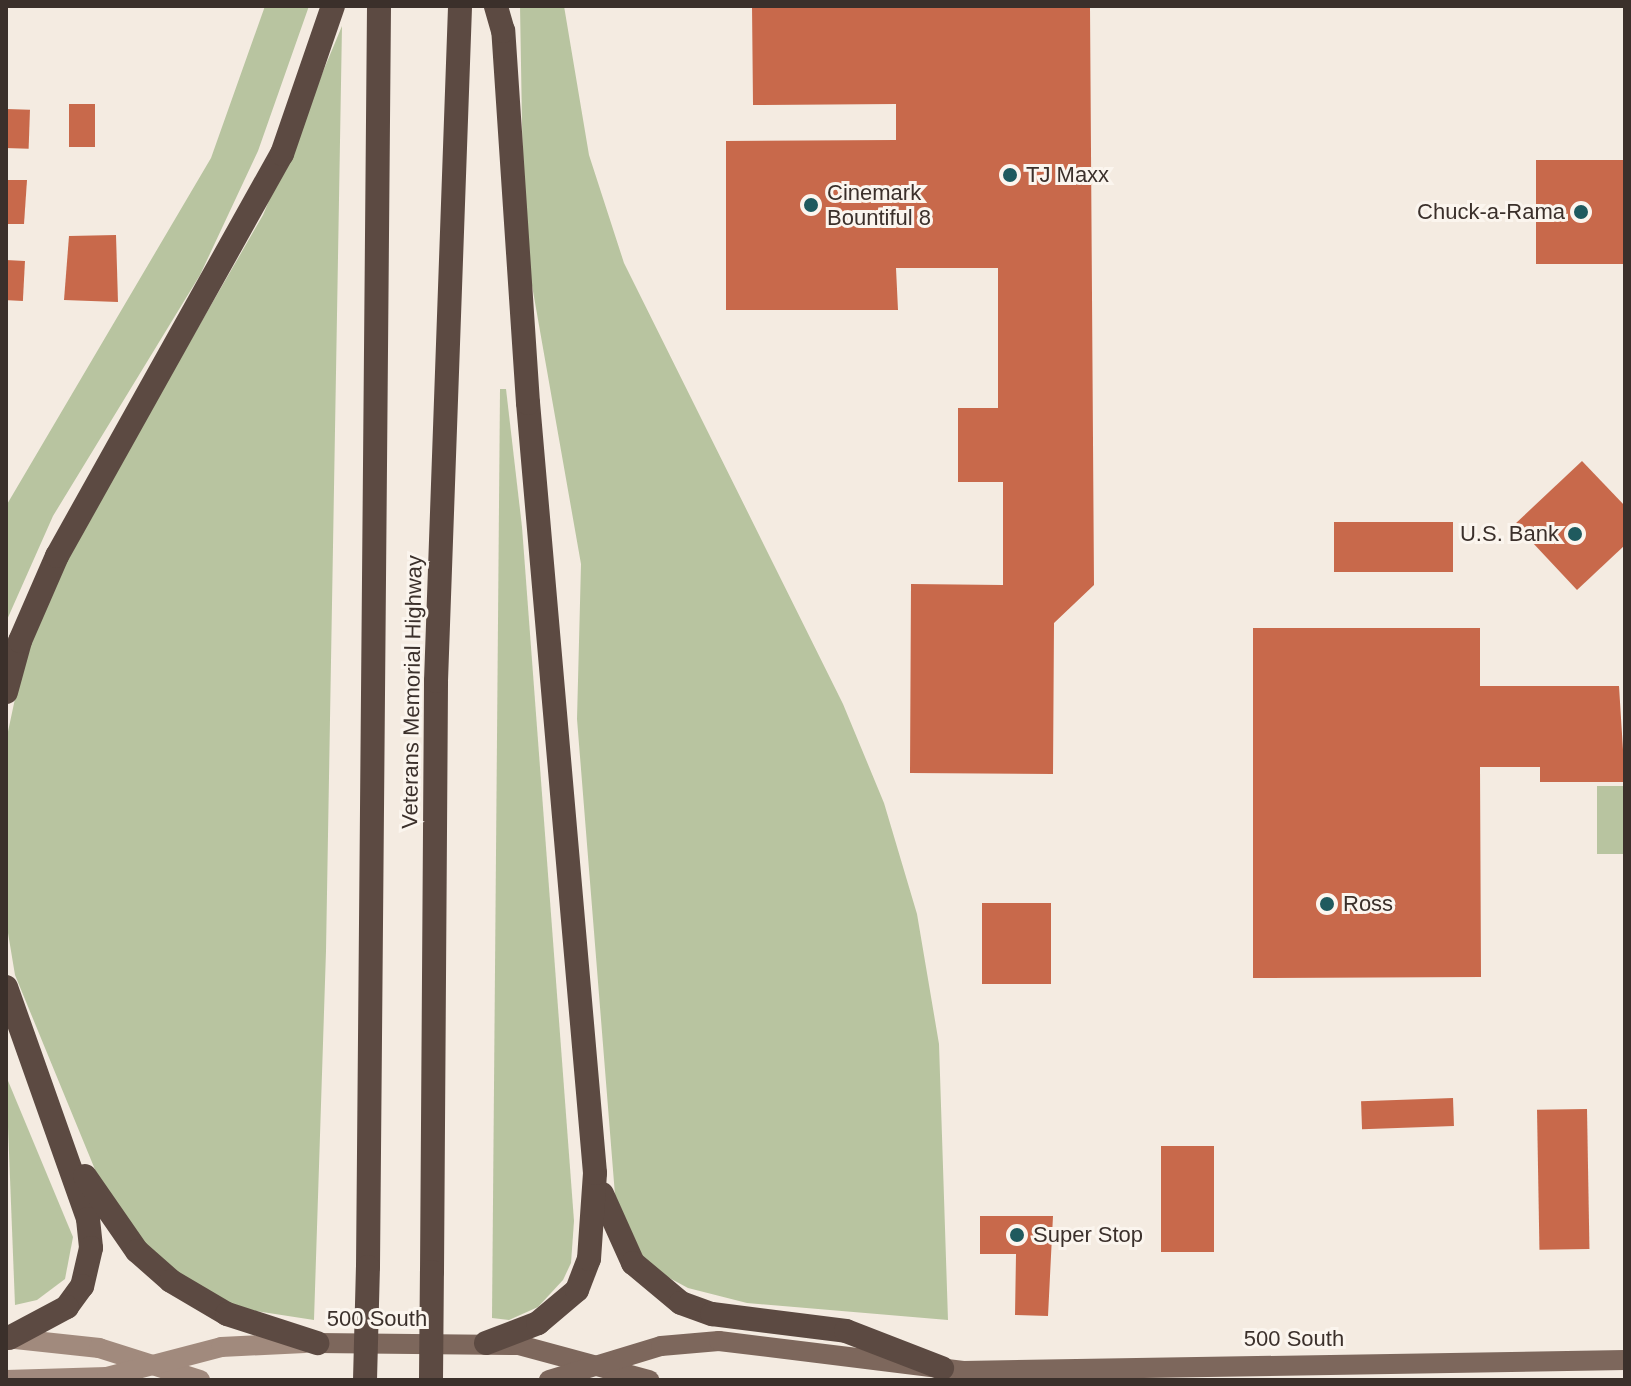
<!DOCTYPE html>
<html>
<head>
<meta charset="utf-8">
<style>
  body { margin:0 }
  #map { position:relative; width:1631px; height:1386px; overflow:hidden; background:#f4ebe1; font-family:Helvetica,sans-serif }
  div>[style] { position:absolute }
  .green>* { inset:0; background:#b8c4a0; transform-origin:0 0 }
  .building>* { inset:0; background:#c8694b; transform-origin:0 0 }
  .secondary>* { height:20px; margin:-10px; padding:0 10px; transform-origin:10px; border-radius:10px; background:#a18a7d }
  .primary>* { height:20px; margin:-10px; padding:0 10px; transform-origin:10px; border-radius:10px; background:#7d675c }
  .motorway>* { height:24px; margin:-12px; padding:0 12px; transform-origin:12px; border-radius:12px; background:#5c4a42 }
  .motorway-bridge>* { height:24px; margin:-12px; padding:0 12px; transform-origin:12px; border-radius:12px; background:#5c4a42 }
  .dots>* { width:22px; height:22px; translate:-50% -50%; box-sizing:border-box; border:4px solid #fbf5ee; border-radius:50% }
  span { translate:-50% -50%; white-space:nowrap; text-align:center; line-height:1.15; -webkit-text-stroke:6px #fbf5ee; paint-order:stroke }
  .poi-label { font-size:22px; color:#3b302b }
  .left { translate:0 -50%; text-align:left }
  .right { translate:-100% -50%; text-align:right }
  .street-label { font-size:22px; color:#3b302b }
  .frame { position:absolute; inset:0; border:8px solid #3b302b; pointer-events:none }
</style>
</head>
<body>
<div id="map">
  <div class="green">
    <div style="clip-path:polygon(265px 6px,309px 6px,258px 151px,200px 275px,53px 516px,6px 622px,6px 506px,211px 158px)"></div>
    <div style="clip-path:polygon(520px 6px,564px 6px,589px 155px,624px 263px,843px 704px,884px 803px,917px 914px,939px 1044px,948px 1320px,747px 1303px,688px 1288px,647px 1266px,615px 1195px,577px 719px,581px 564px,524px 240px)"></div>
    <div style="clip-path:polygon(342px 26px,326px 951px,314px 1320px,243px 1309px,200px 1289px,143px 1244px,103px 1189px,15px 975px,6px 921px,6px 741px,23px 661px,54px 577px,263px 215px)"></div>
    <div style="clip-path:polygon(500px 389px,506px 389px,522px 527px,574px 1221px,571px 1263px,563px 1280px,538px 1307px,509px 1320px,492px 1318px)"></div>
    <div style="left:1597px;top:786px;width:28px;height:68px"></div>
    <div style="clip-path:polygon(6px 1076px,73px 1237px,65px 1279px,37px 1300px,15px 1305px)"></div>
  </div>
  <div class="building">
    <div style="clip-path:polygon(752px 6px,1090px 6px,1094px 585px,1054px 623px,1053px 774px,910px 773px,911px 584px,1003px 585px,1003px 482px,958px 482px,958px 408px,998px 408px,998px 268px,896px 268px,898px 310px,726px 310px,726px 141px,896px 140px,896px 104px,753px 105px)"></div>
    <div style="left:69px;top:104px;width:26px;height:43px"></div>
    <div style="left:6px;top:109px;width:24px;height:39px;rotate:2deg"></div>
    <div style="left:1536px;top:160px;width:89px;height:104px"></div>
    <div style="clip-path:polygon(6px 180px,27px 180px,24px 224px,6px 224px)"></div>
    <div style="clip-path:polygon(116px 235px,118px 302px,64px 300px,69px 236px)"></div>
    <div style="left:6px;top:260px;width:19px;height:40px;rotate:3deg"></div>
    <div style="clip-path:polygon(1582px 461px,1625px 506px,1625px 545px,1577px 590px,1515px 524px)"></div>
    <div style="left:1334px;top:522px;width:119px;height:50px"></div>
    <div style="clip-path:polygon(1253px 628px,1480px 628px,1480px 686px,1619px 686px,1625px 782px,1540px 782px,1540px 767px,1480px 767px,1481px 977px,1253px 978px)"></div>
    <div style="left:982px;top:903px;width:69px;height:81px"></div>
    <div style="left:1453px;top:1098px;width:28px;height:92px;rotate:88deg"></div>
    <div style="left:1587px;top:1109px;width:140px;height:50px;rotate:89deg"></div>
    <div style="left:1161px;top:1146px;width:53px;height:106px"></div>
    <div style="clip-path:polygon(980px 1216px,1053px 1216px,1048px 1316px,1015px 1315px,1016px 1254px,980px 1254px)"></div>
  </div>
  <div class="secondary">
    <div style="left:6px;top:1338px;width:94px;rotate:6.1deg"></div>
    <div style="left:99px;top:1348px;width:106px;rotate:17.6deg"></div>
    <div style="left:6px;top:1380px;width:101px;rotate:-1.7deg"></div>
    <div style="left:107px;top:1377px;width:118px;rotate:-14.7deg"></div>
    <div style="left:221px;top:1347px;width:84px;rotate:-2.7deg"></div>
  </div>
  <div class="primary">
    <div style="left:317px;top:1343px;width:202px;rotate:0.6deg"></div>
    <div style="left:519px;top:1345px;width:135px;rotate:15.1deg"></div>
    <div style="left:549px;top:1380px;width:117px;rotate:-16.9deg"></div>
    <div style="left:661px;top:1346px;width:58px;rotate:-4.9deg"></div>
    <div style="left:719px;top:1341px;width:246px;rotate:7deg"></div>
    <div style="left:963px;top:1371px;width:662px;rotate:-0.95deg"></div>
  </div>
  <div class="motorway">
    <div style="left:6px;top:692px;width:53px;rotate:-74.6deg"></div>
    <div style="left:20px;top:641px;width:93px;rotate:-66.5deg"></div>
    <div style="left:57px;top:556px;width:461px;rotate:-60.8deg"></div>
    <div style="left:282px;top:154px;width:157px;rotate:-71deg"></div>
    <div style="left:6px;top:987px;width:246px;rotate:70.5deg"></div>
    <div style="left:88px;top:1219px;width:29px;rotate:84deg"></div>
    <div style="left:91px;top:1248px;width:39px;rotate:103deg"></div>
    <div style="left:82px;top:1286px;width:26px;rotate:126deg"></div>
    <div style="left:67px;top:1307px;width:66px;rotate:151.9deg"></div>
    <div style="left:85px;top:1176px;width:91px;rotate:55.3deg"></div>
    <div style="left:137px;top:1251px;width:45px;rotate:41.4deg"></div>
    <div style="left:171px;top:1281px;width:65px;rotate:30.5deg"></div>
    <div style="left:227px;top:1314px;width:95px;rotate:17.9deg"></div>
    <div style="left:602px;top:1194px;width:76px;rotate:65.8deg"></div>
    <div style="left:633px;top:1263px;width:62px;rotate:39.8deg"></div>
    <div style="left:681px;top:1303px;width:33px;rotate:20deg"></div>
    <div style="left:712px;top:1314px;width:135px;rotate:7.2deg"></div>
    <div style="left:846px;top:1331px;width:103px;rotate:21.1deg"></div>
    <div style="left:368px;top:1267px;width:1261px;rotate:-89.5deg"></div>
    <div style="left:432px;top:1272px;width:591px;rotate:-89.61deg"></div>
    <div style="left:436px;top:681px;width:675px;rotate:-87.96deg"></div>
    <div style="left:486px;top:1343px;width:56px;rotate:-21deg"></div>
    <div style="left:538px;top:1323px;width:51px;rotate:-40.2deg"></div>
    <div style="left:577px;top:1290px;width:33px;rotate:-69deg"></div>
    <div style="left:589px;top:1259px;width:86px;rotate:-86deg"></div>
    <div style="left:595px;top:1173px;width:773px;rotate:-94.97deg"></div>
    <div style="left:528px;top:403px;width:373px;rotate:-93.8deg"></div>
    <div style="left:503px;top:31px;width:26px;rotate:-106deg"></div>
  </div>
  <div class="motorway-bridge">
    <div style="left:365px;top:1380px;width:113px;rotate:-88.5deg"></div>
    <div style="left:431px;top:1380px;width:108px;rotate:-89.5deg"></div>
  </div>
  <div class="dots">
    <div style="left:1010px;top:175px;background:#1f5a5e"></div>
    <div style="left:811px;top:205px;background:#1f5a5e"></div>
    <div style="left:1581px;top:212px;background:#1f5a5e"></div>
    <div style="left:1575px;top:534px;background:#1f5a5e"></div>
    <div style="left:1327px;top:904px;background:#1f5a5e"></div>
    <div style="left:1017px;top:1235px;background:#1f5a5e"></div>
  </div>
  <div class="poi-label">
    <span class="left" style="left:1026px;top:175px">TJ Maxx</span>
    <span class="left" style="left:827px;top:205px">Cinemark<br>Bountiful 8</span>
    <span class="right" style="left:1565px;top:212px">Chuck-a-Rama</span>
    <span class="right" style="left:1559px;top:534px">U.S. Bank</span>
    <span class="left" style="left:1343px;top:904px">Ross</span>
    <span class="left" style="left:1033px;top:1235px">Super Stop</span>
  </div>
  <div class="street-label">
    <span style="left:412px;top:692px;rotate:-89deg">Veterans Memorial Highway</span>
    <span style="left:377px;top:1319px">500 South</span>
    <span style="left:1294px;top:1339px">500 South</span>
  </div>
  <div class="frame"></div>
</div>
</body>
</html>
